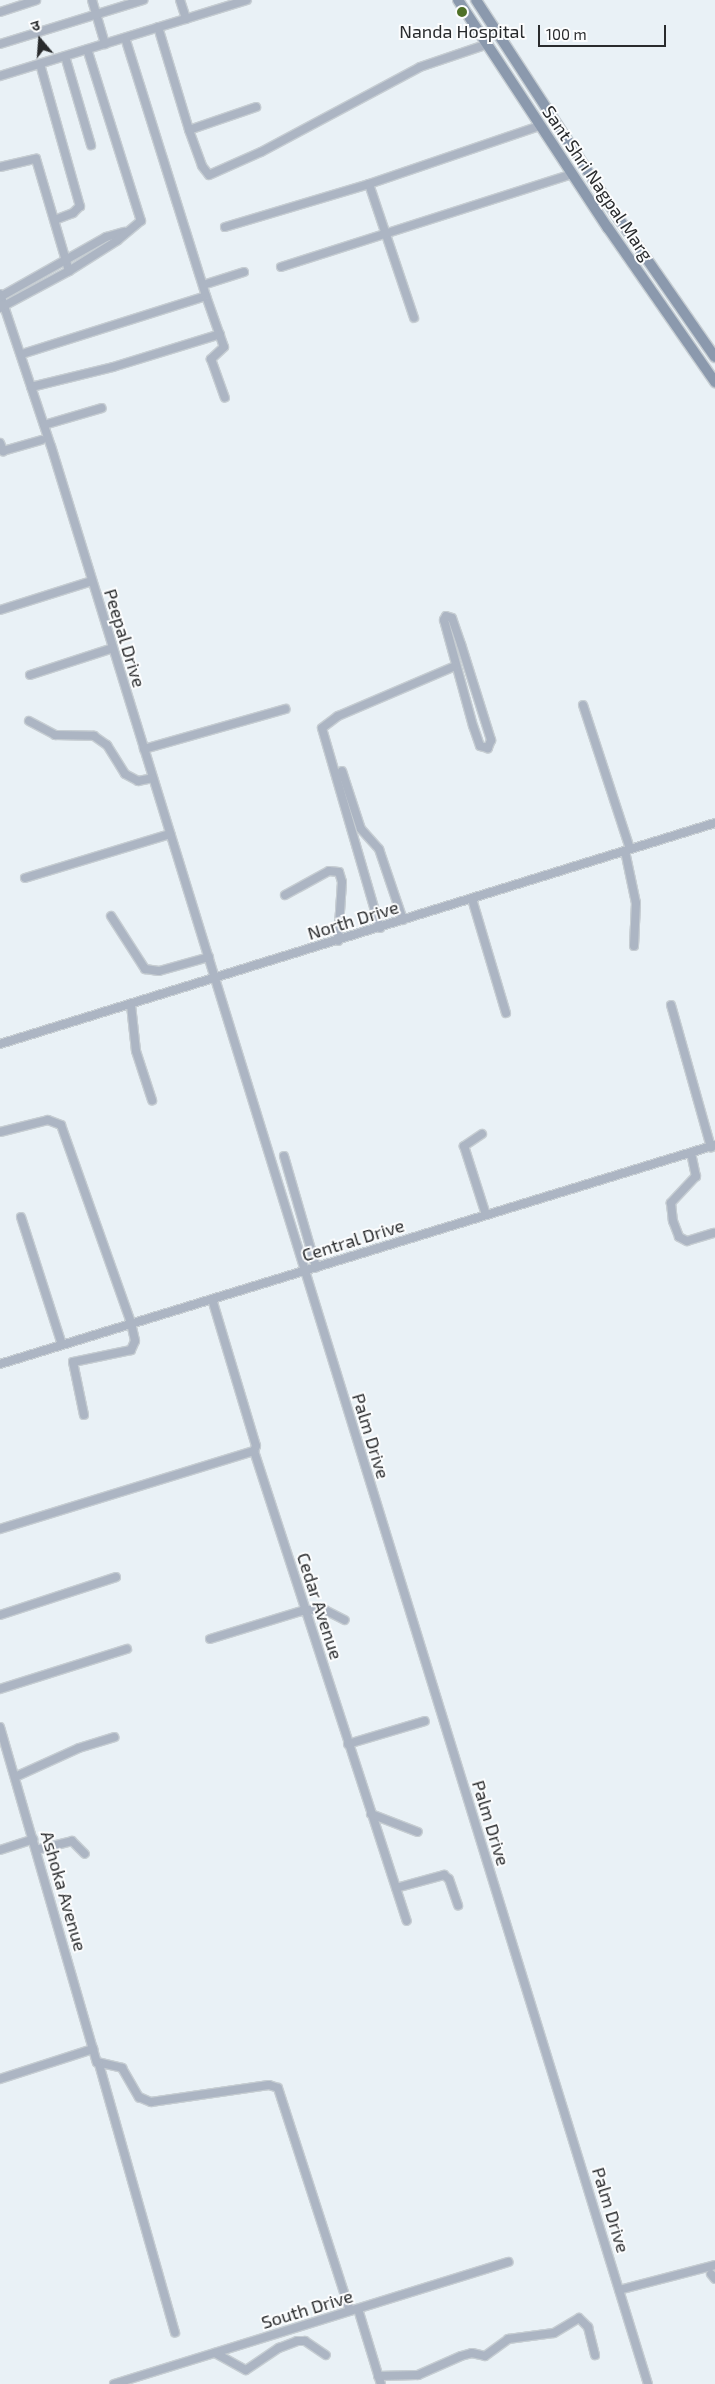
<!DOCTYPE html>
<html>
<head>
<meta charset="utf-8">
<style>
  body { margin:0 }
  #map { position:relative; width:715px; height:2384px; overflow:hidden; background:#e9f1f6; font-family:"Exo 2","Noto Sans Devanagari",sans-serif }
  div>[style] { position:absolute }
  .roads { filter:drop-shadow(1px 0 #c6cdd2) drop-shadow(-1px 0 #c6cdd2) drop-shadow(0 1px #c6cdd2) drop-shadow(0 -1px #c6cdd2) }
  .minor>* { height:8px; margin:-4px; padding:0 4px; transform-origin:4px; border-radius:4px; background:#acb5c3 }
  .secondary>* { height:10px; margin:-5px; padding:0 5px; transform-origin:5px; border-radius:5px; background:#8b99ad }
  .dots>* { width:14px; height:14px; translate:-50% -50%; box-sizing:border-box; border:2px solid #fcfdfe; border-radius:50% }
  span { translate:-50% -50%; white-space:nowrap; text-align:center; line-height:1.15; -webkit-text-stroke:4px #fcfdfe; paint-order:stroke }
  .poi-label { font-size:18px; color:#292b2d }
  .street-label { font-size:18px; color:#292b2d }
  .north { position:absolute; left:15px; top:15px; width:50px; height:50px; -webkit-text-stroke:4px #fcfdfe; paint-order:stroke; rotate:342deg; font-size:14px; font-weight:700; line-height:20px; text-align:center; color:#292b2d }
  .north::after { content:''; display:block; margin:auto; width:18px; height:22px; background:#292b2d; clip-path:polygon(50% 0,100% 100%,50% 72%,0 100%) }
  .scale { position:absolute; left:538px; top:25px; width:128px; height:22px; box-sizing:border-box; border:2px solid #292b2d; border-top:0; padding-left:6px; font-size:15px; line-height:18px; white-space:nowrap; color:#292b2d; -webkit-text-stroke:4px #fcfdfe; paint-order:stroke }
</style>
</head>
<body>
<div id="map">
  <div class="roads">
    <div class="minor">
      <div style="left:92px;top:0;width:46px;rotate:73.5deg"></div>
      <div style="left:180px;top:0;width:20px;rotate:72deg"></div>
      <div style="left:0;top:12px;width:38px;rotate:-18deg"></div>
      <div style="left:158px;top:27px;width:108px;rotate:73.2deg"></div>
      <div style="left:189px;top:130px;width:38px;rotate:70deg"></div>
      <div style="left:202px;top:166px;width:11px;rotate:52deg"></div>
      <div style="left:209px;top:175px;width:57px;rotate:-23.9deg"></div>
      <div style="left:261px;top:152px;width:180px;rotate:-28.1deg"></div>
      <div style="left:420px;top:67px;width:69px;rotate:-18.7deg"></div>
      <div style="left:0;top:44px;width:150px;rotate:-17.1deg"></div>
      <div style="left:65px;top:56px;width:93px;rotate:73.7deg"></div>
      <div style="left:40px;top:64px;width:148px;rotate:74.3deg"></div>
      <div style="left:80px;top:206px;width:10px;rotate:135deg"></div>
      <div style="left:73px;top:213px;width:19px;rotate:159deg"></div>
      <div style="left:0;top:76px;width:258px;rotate:-17.1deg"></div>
      <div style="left:189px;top:130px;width:71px;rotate:-18.9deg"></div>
      <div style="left:0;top:167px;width:37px;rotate:-13deg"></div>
      <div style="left:36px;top:159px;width:117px;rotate:73.6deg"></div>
      <div style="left:369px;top:184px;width:141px;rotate:71.4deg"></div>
      <div style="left:225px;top:227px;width:150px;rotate:-16.6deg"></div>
      <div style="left:369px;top:184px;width:180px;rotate:-18.8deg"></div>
      <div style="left:281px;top:267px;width:305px;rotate:-17.7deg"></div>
      <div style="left:203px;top:285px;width:43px;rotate:-17.6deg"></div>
      <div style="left:0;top:294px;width:160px;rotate:71.5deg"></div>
      <div style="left:51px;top:446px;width:2028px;rotate:72.88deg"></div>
      <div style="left:206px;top:296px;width:54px;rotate:70.6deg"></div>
      <div style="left:224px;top:347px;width:18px;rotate:137deg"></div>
      <div style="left:211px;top:359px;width:41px;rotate:70.3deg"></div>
      <div style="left:0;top:297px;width:122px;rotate:-29.5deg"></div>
      <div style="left:106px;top:237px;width:19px;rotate:-16deg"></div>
      <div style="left:0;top:308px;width:78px;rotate:-28.2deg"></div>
      <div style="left:69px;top:271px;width:58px;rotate:-32.3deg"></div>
      <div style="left:118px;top:240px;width:30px;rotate:-40deg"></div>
      <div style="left:141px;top:221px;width:180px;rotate:-107.4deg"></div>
      <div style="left:22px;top:354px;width:193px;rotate:-17.5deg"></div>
      <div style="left:206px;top:296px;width:270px;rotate:-107.4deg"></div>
      <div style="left:31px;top:387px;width:84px;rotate:-13.7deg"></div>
      <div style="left:113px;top:367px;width:112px;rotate:-17.1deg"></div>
      <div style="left:44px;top:425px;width:60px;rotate:-16.3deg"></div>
      <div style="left:0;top:443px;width:9px;rotate:69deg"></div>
      <div style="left:3px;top:451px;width:40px;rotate:-16deg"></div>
      <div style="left:0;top:610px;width:96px;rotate:-17.5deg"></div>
      <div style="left:446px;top:616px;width:6px;rotate:18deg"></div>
      <div style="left:452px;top:618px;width:28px;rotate:71deg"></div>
      <div style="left:461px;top:644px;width:101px;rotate:72.6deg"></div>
      <div style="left:491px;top:740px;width:9px;rotate:111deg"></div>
      <div style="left:488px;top:748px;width:8px;rotate:-166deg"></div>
      <div style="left:480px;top:746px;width:21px;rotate:-109deg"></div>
      <div style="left:473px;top:726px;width:110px;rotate:-105.3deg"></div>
      <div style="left:444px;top:620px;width:4px;rotate:-63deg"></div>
      <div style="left:30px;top:675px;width:87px;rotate:-18deg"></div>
      <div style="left:583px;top:705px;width:151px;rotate:71.9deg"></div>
      <div style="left:29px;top:721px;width:30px;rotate:28deg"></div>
      <div style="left:55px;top:735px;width:39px;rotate:1deg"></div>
      <div style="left:94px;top:736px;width:16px;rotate:35deg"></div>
      <div style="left:107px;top:745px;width:34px;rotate:58deg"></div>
      <div style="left:125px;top:774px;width:15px;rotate:28deg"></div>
      <div style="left:138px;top:781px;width:15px;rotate:-11deg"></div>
      <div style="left:144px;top:749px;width:147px;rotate:-15.8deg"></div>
      <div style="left:342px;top:771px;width:61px;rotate:71.9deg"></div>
      <div style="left:361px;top:829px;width:27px;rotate:48deg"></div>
      <div style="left:379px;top:849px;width:75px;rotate:71.3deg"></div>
      <div style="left:625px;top:851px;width:53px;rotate:78.1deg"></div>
      <div style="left:636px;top:903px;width:43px;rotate:92.7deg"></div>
      <div style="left:25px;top:878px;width:152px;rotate:-16.9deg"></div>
      <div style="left:285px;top:895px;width:50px;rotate:-28.6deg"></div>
      <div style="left:329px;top:871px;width:10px;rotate:6deg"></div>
      <div style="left:339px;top:872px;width:10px;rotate:73deg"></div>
      <div style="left:342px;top:882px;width:59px;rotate:93.9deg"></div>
      <div style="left:472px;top:899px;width:119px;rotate:73.4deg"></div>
      <div style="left:111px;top:916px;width:63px;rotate:57.3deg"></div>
      <div style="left:145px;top:969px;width:14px;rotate:8deg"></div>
      <div style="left:159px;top:971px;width:52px;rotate:-15.6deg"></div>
      <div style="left:380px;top:928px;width:208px;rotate:-106.2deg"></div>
      <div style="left:322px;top:728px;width:20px;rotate:-37deg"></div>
      <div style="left:338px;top:716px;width:127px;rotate:-23.1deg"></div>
      <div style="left:131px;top:1005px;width:46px;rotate:83.8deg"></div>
      <div style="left:136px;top:1051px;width:52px;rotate:71.9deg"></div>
      <div style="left:671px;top:1005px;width:148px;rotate:74.3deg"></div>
      <div style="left:0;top:1044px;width:748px;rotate:-17.18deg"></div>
      <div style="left:0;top:1132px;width:49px;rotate:-14deg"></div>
      <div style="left:48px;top:1120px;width:14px;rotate:21deg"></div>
      <div style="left:61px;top:1125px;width:210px;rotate:70.5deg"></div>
      <div style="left:131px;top:1323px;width:18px;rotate:77deg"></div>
      <div style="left:135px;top:1341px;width:10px;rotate:114deg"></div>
      <div style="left:131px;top:1350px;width:59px;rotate:168.3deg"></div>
      <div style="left:73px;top:1362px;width:54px;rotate:78.3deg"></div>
      <div style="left:482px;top:1134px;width:22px;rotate:146deg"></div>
      <div style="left:464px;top:1146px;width:72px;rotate:72.3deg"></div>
      <div style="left:691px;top:1153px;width:24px;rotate:78deg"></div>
      <div style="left:696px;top:1176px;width:37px;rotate:133deg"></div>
      <div style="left:671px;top:1203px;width:18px;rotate:84deg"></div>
      <div style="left:673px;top:1221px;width:17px;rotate:69deg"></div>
      <div style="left:679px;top:1237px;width:9px;rotate:27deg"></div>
      <div style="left:687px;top:1241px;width:28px;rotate:-17deg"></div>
      <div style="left:284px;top:1156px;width:116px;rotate:73.9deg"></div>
      <div style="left:21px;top:1217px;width:134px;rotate:72.2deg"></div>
      <div style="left:212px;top:1299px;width:153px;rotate:73.3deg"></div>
      <div style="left:256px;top:1446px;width:5px;rotate:112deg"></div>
      <div style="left:254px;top:1451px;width:494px;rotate:72deg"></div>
      <div style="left:0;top:1364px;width:748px;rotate:-17.03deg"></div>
      <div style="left:0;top:1529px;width:266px;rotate:-17.1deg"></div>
      <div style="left:0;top:1615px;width:122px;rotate:-18.1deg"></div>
      <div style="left:210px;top:1639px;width:99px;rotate:-17deg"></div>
      <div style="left:305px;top:1610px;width:20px"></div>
      <div style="left:325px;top:1610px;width:22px;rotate:27deg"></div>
      <div style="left:0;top:1689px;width:133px;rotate:-17.5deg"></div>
      <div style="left:0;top:1727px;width:349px;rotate:73.9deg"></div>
      <div style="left:97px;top:2062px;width:26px;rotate:13deg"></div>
      <div style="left:122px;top:2068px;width:34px;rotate:60deg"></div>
      <div style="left:139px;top:2097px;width:13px;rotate:23deg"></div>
      <div style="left:151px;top:2102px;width:119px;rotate:-8.2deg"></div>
      <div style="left:269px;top:2085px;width:9px;rotate:18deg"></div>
      <div style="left:278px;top:2088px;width:234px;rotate:72.1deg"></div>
      <div style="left:348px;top:1744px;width:80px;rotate:-16.6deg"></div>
      <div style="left:15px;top:1777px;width:70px;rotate:-24.4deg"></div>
      <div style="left:79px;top:1748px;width:37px;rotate:-17deg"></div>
      <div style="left:371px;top:1814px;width:50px;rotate:21deg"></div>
      <div style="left:0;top:1850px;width:35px;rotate:-18deg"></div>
      <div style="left:36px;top:1850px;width:37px;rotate:-14deg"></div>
      <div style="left:72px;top:1841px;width:18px;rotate:45deg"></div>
      <div style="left:396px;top:1888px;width:50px;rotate:-15.2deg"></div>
      <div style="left:444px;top:1875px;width:6px;rotate:39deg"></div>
      <div style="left:449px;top:1879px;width:28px;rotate:71deg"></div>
      <div style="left:99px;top:2064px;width:279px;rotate:74.2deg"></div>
      <div style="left:0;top:2079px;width:98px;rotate:-17.9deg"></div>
      <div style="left:711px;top:2274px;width:6px;rotate:51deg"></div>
      <div style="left:619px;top:2290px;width:99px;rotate:-14.6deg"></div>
      <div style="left:358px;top:2309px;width:78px;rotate:73deg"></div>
      <div style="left:215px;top:2353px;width:35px;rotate:29deg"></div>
      <div style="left:246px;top:2370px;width:40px;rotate:-34deg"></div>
      <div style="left:279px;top:2348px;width:19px;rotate:-21deg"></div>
      <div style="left:297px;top:2341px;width:8px"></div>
      <div style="left:305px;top:2341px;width:25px;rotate:34deg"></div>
      <div style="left:378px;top:2376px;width:40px;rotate:-1.4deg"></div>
      <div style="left:418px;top:2375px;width:47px;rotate:-23.8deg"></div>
      <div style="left:461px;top:2356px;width:11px;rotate:-15deg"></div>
      <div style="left:472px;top:2353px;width:13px;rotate:13deg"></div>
      <div style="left:485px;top:2356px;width:29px;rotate:-36deg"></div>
      <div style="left:508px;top:2339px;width:46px;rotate:-7.4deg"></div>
      <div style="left:554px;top:2333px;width:29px;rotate:-31deg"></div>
      <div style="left:579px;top:2318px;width:13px;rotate:45deg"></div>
      <div style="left:588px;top:2327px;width:29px;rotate:76deg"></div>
      <div style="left:114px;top:2384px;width:413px;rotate:-17.2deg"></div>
    </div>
    <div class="secondary">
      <div style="left:458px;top:0;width:273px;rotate:56.7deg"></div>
      <div style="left:608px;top:228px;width:188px;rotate:55.2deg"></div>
      <div style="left:476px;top:0;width:262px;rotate:56.9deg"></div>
      <div style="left:619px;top:219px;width:168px;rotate:55.2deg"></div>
    </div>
  </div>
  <div class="dots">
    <div style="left:462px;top:12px;background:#4e7028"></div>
  </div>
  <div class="poi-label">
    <span style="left:462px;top:31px">Nanda Hospital</span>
  </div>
  <div class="street-label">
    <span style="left:598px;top:183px;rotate:56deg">Sant Shri Nagpal Marg</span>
    <span style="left:125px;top:638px;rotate:73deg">Peepal Drive</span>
    <span style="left:353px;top:920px;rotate:-17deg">North Drive</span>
    <span style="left:353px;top:1240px;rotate:-17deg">Central Drive</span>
    <span style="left:371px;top:1436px;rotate:73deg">Palm Drive</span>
    <span style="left:320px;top:1606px;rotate:72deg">Cedar Avenue</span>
    <span style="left:491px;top:1823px;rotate:73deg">Palm Drive</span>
    <span style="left:64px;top:1891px;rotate:74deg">Ashoka Avenue</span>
    <span style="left:611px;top:2210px;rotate:73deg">Palm Drive</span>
    <span style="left:307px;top:2309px;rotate:-17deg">South Drive</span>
  </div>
  <div class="north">उ</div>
  <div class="scale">100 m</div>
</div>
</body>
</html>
